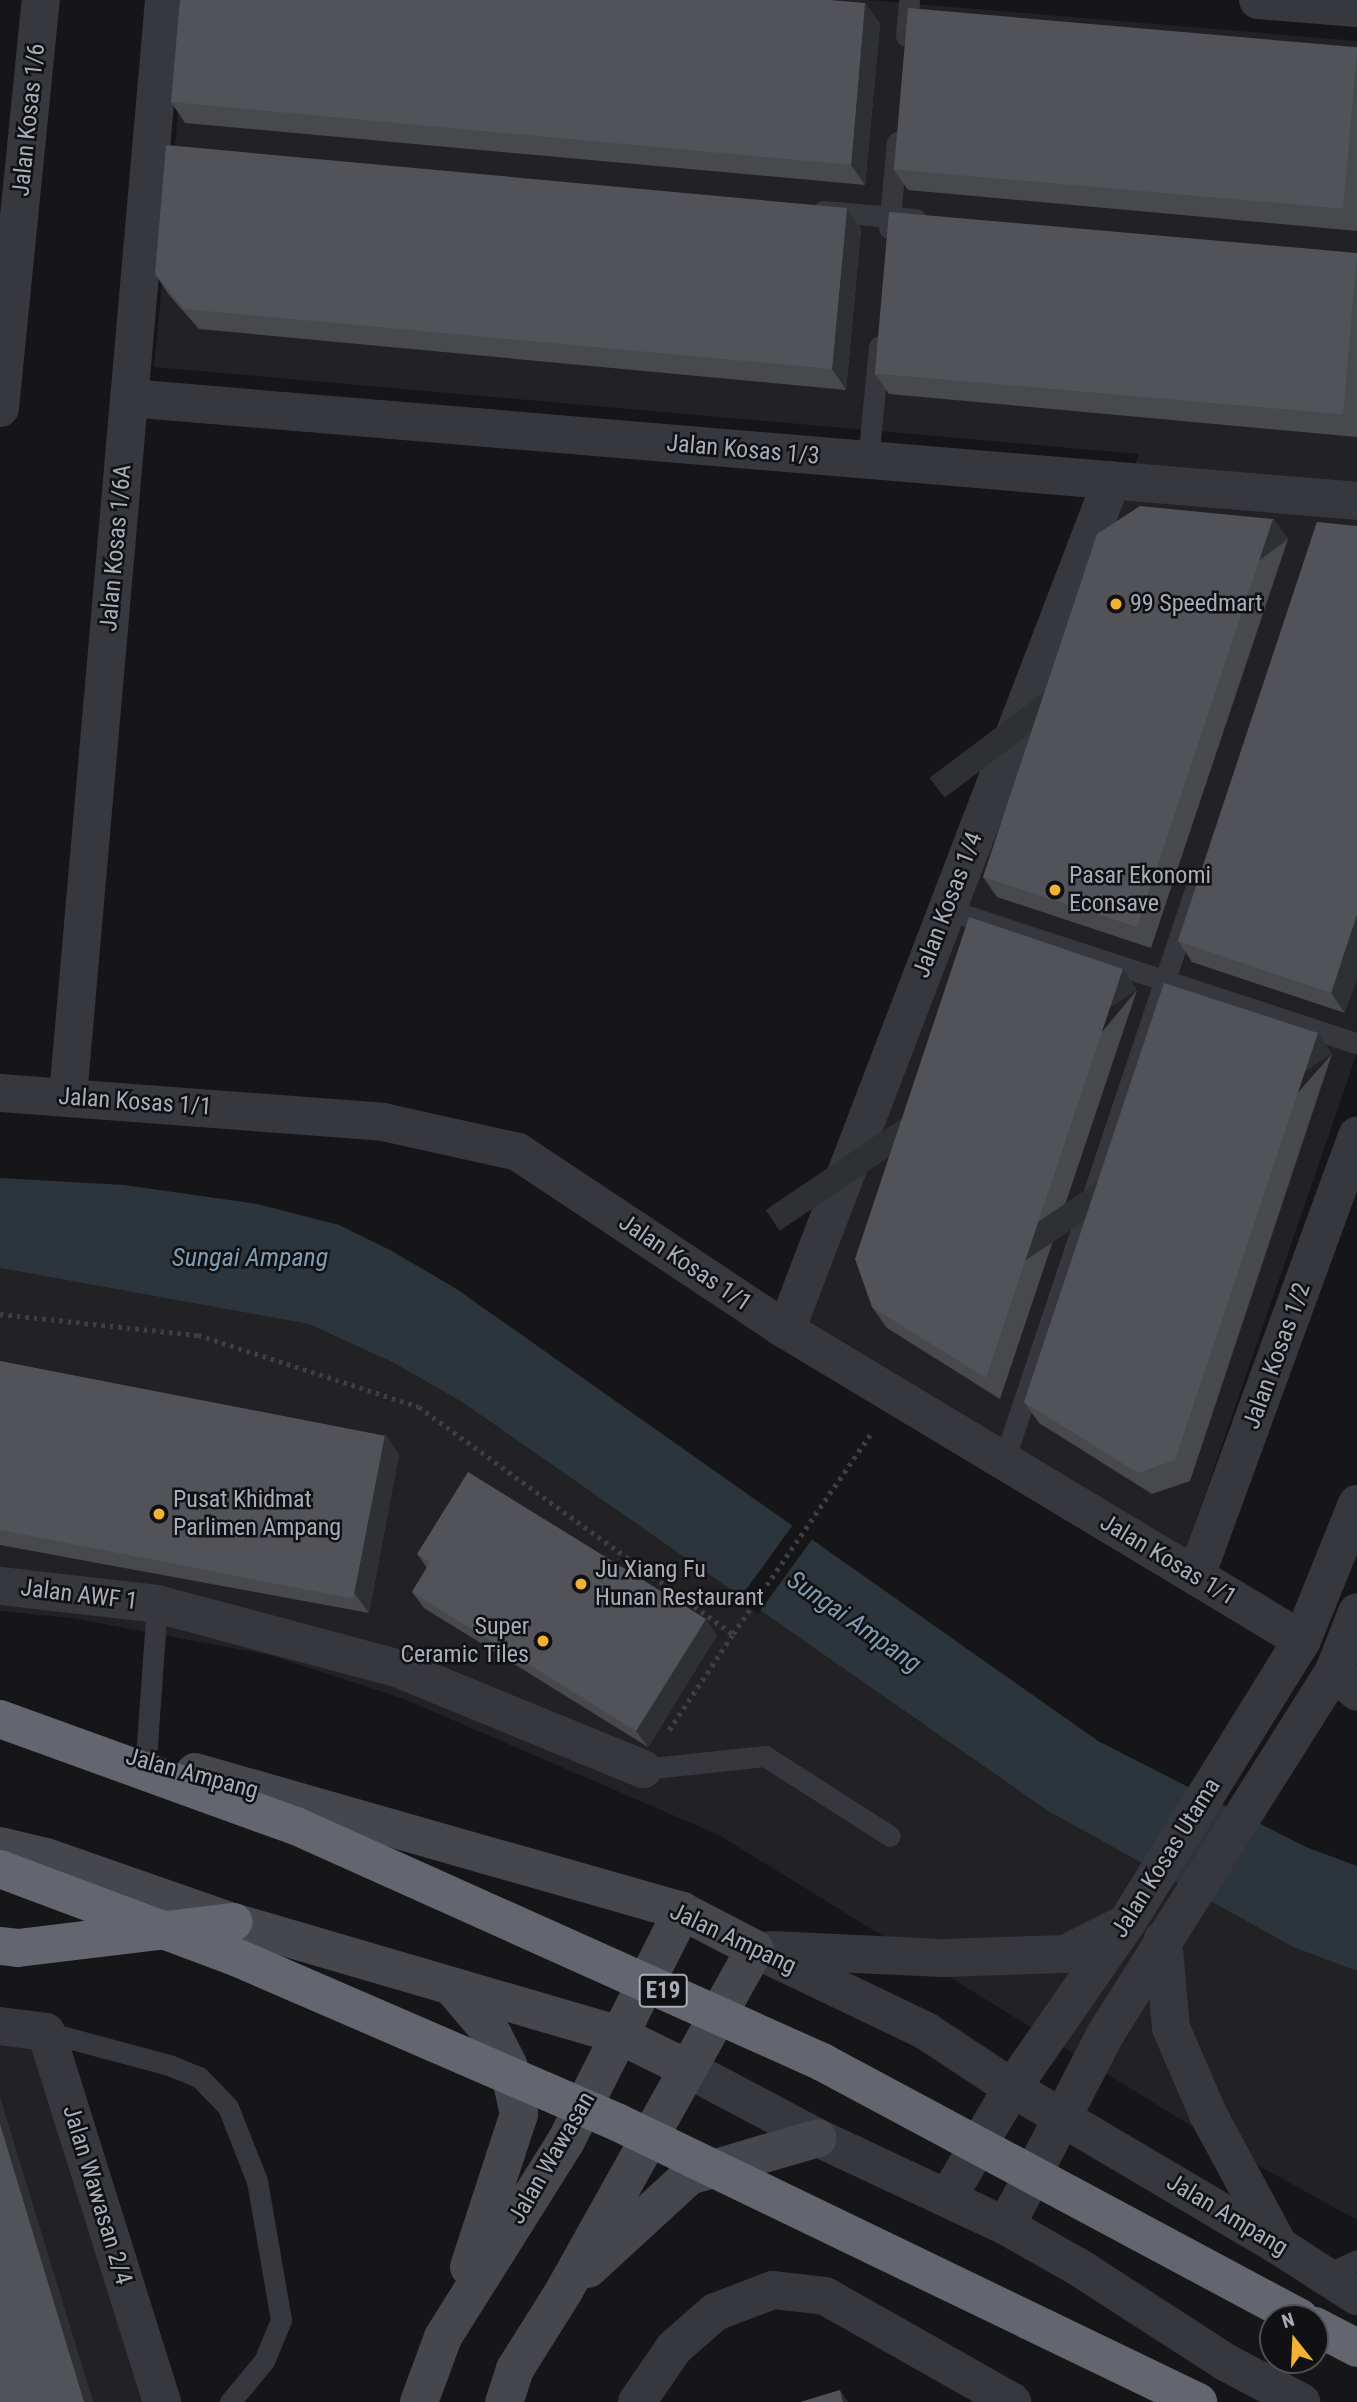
<!DOCTYPE html>
<html>
<head>
<meta charset="utf-8">
<style>
  body { margin:0 }
  #map { position:relative; width:1357px; height:2402px; overflow:hidden; background:#161618; font-family:"Roboto Condensed",sans-serif }
  div>[style] { position:absolute }
  .built>* { inset:0; background:#222225 }
  .water>* { inset:0; background:#2c353c }
  .pier>* { inset:0; background:#161618; transform-origin:0 0 }
  .path>* { height:4.5px; margin-top:-2.25px; transform-origin:0; background:repeating-linear-gradient(90deg,#3d3f44 0 3.5px,transparent 0 8.5px) }
  .service>* { height:21px; margin:-10.5px; padding:0 10.5px; transform-origin:10.5px; border-radius:10.5px; background:#37383d }
  .minor>* { height:38px; margin:-19px; padding:0 19px; transform-origin:19px; border-radius:19px; background:#37383d }
  .tertiary>* { height:38px; margin:-19px; padding:0 19px; transform-origin:19px; border-radius:19px; background:#37383d }
  .secondary>* { height:38px; margin:-19px; padding:0 19px; transform-origin:19px; border-radius:19px; background:#45474d }
  .motorway>* { height:38px; margin:-19px; padding:0 19px; transform-origin:19px; border-radius:19px; background:#63666e }
  .motorway-bridge>* { height:38px; margin:-19px; padding:0 19px; transform-origin:19px; border-radius:19px; background:#63666e }
  .wall>* { inset:0; background:#47494d }
  .shaded-wall>* { inset:0; background:#2f3033; transform-origin:0 0 }
  .building>* { inset:0; background:#525359; transform-origin:0 0 }
  .dots>* { width:19px; height:19px; translate:-50% -50%; box-sizing:border-box; border:4px solid #111113; border-radius:50% }
  span { translate:-50% -50%; white-space:nowrap; text-align:center; line-height:1.15; -webkit-text-stroke:5px #111113; paint-order:stroke }
  .shield-label span { padding:2px 5px; background:#111113; border:2px solid; border-radius:5px; -webkit-text-stroke-width:0 }
  .shield-label { font-size:23px; color:#a8adb8; font-weight:700 }
  .street-label { font-size:24px; color:#a8adb8 }
  .poi-label { font-size:24px; color:#a8adb8 }
  .left { translate:0 -50%; text-align:left }
  .right { translate:-100% -50%; text-align:right }
  .water-label { font-size:26px; color:#7f9bb3; font-style:italic }
  .north { position:absolute; left:1259px; top:2304px; width:70px; height:70px; box-sizing:border-box; background:#111113; border:2px solid #4d4f55; border-radius:50%; rotate:342deg; font-size:19px; font-weight:700; line-height:28px; text-align:center; color:#a8adb8 }
  .north::after { content:''; display:block; margin:auto; width:24px; height:32px; background:#f2b134; clip-path:polygon(50% 0,100% 100%,50% 72%,0 100%) }
</style>
</head>
<body>
<div id="map">
  <div class="built">
    <div style="clip-path:polygon(189px 0,869px 0,1357px 41px,1357px 1053px,1186px 1549px,809px 1322px,1139px 454px,154px 367px)"></div>
    <div style="clip-path:polygon(0 1268px,309px 1324px,394px 1363px,462px 1402px,1048px 1811px,1293px 1947px,1357px 1971px,1357px 2220px,1232px 2151px,719px 1835px,404px 1699px,270px 1655px,72px 1618px,0 1611px)"></div>
    <div style="clip-path:polygon(0 2043px,32px 2047px,143px 2402px,0 2402px)"></div>
  </div>
  <div class="water">
    <div style="clip-path:polygon(0 1178px,124px 1185px,257px 1204px,339px 1225px,390px 1250px,455px 1288px,1098px 1741px,1306px 1847px,1357px 1866px,1357px 1971px,1293px 1947px,1048px 1811px,462px 1402px,394px 1363px,309px 1324px,0 1268px)"></div>
  </div>
  <div class="pier">
    <div style="left:795px;top:1522px;width:24px;height:96px;rotate:36deg"></div>
  </div>
  <div class="path">
    <div style="left:0;top:1314px;width:199px;rotate:6.1deg"></div>
    <div style="left:198px;top:1335px;width:232px;rotate:18deg"></div>
    <div style="left:419px;top:1407px;width:387px;rotate:35.9deg"></div>
    <div style="left:733px;top:1634px;width:244px;rotate:-55.5deg"></div>
    <div style="left:669px;top:1730px;width:115px;rotate:-56.3deg"></div>
  </div>
  <div class="service">
    <div style="left:906px;top:36px;width:36px;rotate:-85deg"></div>
    <div style="left:823px;top:211px;width:93px;rotate:4.9deg"></div>
    <div style="left:889px;top:228px;width:86px;rotate:-84.7deg"></div>
    <div style="left:868px;top:460px;width:114px;rotate:-84.4deg"></div>
    <div style="left:946px;top:909px;width:432px;rotate:18.1deg"></div>
    <div style="left:1003px;top:1463px;width:617px;rotate:-71.48deg"></div>
    <div style="left:146px;top:1758px;width:154px;rotate:-85.9deg"></div>
    <div style="left:643px;top:1769px;width:123px;rotate:-6.1deg"></div>
    <div style="left:765px;top:1756px;width:148px;rotate:32.6deg"></div>
    <div style="left:46px;top:2032px;width:127px;rotate:15deg"></div>
    <div style="left:169px;top:2065px;width:32px;rotate:22deg"></div>
    <div style="left:199px;top:2077px;width:42px;rotate:46deg"></div>
    <div style="left:228px;top:2107px;width:79px;rotate:68.6deg"></div>
    <div style="left:257px;top:2181px;width:141px;rotate:80.2deg"></div>
    <div style="left:281px;top:2320px;width:44px;rotate:112.5deg"></div>
    <div style="left:264px;top:2361px;width:53px;rotate:129.7deg"></div>
    <div style="left:1324px;top:2275px;width:36px;rotate:-24deg"></div>
  </div>
  <div class="minor">
    <div style="left:1258px;top:0;width:99px;rotate:4.6deg"></div>
    <div style="left:129px;top:398px;width:1232px;rotate:4.79deg"></div>
    <div style="left:0;top:408px;width:410px;rotate:-84.3deg"></div>
    <div style="left:0;top:1093px;width:384px;rotate:4.3deg"></div>
    <div style="left:383px;top:1122px;width:138px;rotate:12.5deg"></div>
    <div style="left:518px;top:1152px;width:322px;rotate:33.6deg"></div>
    <div style="left:786px;top:1330px;width:602px;rotate:31deg"></div>
    <div style="left:68px;top:1096px;width:1100px;rotate:-84.99deg"></div>
    <div style="left:786px;top:1330px;width:910px;rotate:-69.02deg"></div>
    <div style="left:1196px;top:1576px;width:469px;rotate:-69.9deg"></div>
    <div style="left:0;top:1586px;width:158px;rotate:6.5deg"></div>
    <div style="left:157px;top:1604px;width:251px;rotate:15deg"></div>
    <div style="left:399px;top:1669px;width:264px;rotate:22.3deg"></div>
    <div style="left:1334px;top:1671px;width:31px;rotate:42deg"></div>
    <div style="left:0;top:2026px;width:46px;rotate:7.4deg"></div>
    <div style="left:46px;top:2032px;width:388px;rotate:72.6deg"></div>
    <div style="left:637px;top:2402px;width:65px;rotate:-55.6deg"></div>
    <div style="left:674px;top:2348px;width:55px;rotate:-41.3deg"></div>
    <div style="left:715px;top:2312px;width:62px;rotate:-20.8deg"></div>
    <div style="left:773px;top:2290px;width:52px;rotate:6.6deg"></div>
    <div style="left:825px;top:2296px;width:215px;rotate:29.5deg"></div>
  </div>
  <div class="tertiary">
    <div style="left:1163px;top:1939px;width:89px;rotate:84.9deg"></div>
    <div style="left:1171px;top:2028px;width:94px;rotate:66.7deg"></div>
    <div style="left:1208px;top:2114px;width:150px;rotate:61.7deg"></div>
    <div style="left:755px;top:1949px;width:190px;rotate:25.6deg"></div>
    <div style="left:926px;top:2031px;width:103px;rotate:33.5deg"></div>
    <div style="left:1012px;top:2088px;width:310px;rotate:30.6deg"></div>
    <div style="left:1279px;top:2246px;width:93px;rotate:32.7deg"></div>
    <div style="left:771px;top:1950px;width:172px;rotate:2.7deg"></div>
    <div style="left:943px;top:1958px;width:122px;rotate:-1.9deg"></div>
    <div style="left:1065px;top:1954px;width:63px;rotate:-26.6deg"></div>
    <div style="left:686px;top:2068px;width:149px;rotate:27.9deg"></div>
    <div style="left:818px;top:2138px;width:208px;rotate:25.1deg"></div>
    <div style="left:1006px;top:2226px;width:89px;rotate:29.7deg"></div>
    <div style="left:1083px;top:2270px;width:171px;rotate:32.9deg"></div>
    <div style="left:1227px;top:2363px;width:84px;rotate:27.8deg"></div>
    <div style="left:948px;top:2197px;width:126px;rotate:-59.6deg"></div>
    <div style="left:1012px;top:2088px;width:200px;rotate:-55.2deg"></div>
    <div style="left:1126px;top:1924px;width:334px;rotate:-58.2deg"></div>
    <div style="left:1302px;top:1640px;width:147px;rotate:-68deg"></div>
    <div style="left:1006px;top:2226px;width:217px;rotate:-62.6deg"></div>
    <div style="left:1106px;top:2033px;width:428px;rotate:-57.8deg"></div>
    <div style="left:1334px;top:1671px;width:63px;rotate:-68.7deg"></div>
  </div>
  <div class="secondary">
    <div style="left:195px;top:1772px;width:506px;rotate:15.93deg"></div>
    <div style="left:682px;top:1911px;width:82px;rotate:27.5deg"></div>
    <div style="left:755px;top:1949px;width:392px;rotate:119.2deg"></div>
    <div style="left:564px;top:2291px;width:92px;rotate:122.1deg"></div>
    <div style="left:515px;top:2369px;width:35px;rotate:108deg"></div>
    <div style="left:0;top:1846px;width:47px;rotate:13.4deg"></div>
    <div style="left:46px;top:1857px;width:198px;rotate:19.2deg"></div>
    <div style="left:233px;top:1922px;width:402px;rotate:16.3deg"></div>
    <div style="left:619px;top:2035px;width:75px;rotate:26.2deg"></div>
    <div style="left:451px;top:1986px;width:65px;rotate:49.4deg"></div>
    <div style="left:493px;top:2035px;width:34px;rotate:63deg"></div>
    <div style="left:508px;top:2065px;width:50px;rotate:77.3deg"></div>
    <div style="left:519px;top:2114px;width:161px;rotate:108.1deg"></div>
    <div style="left:588px;top:2269px;width:137px;rotate:-42.6deg"></div>
    <div style="left:689px;top:2176px;width:134px;rotate:-16.4deg"></div>
    <div style="left:419px;top:2402px;width:69px;rotate:-69.7deg"></div>
    <div style="left:443px;top:2337px;width:231px;rotate:-57.9deg"></div>
    <div style="left:566px;top:2141px;width:258px;rotate:-63.2deg"></div>
  </div>
  <div class="motorway">
    <div style="left:0;top:1946px;width:18px;rotate:6deg"></div>
    <div style="left:18px;top:1948px;width:217px;rotate:-6.9deg"></div>
    <div style="left:1315px;top:2326px;width:47px;rotate:27.6deg"></div>
  </div>
  <div class="motorway-bridge">
    <div style="left:0;top:1719px;width:315px;rotate:19.9deg"></div>
    <div style="left:296px;top:1826px;width:577px;rotate:24.16deg"></div>
    <div style="left:822px;top:2062px;width:542px;rotate:28.17deg"></div>
    <div style="left:0;top:1869px;width:254px;rotate:20.5deg"></div>
    <div style="left:238px;top:1958px;width:415px;rotate:23.4deg"></div>
    <div style="left:619px;top:2123px;width:643px;rotate:25.73deg"></div>
  </div>
  <div class="wall">
    <div style="clip-path:polygon(865px 3px,880px 24px,865px 185px,185px 123px,171px 102px)"></div>
    <div style="clip-path:polygon(1357px 49px,1357px 231px,908px 190px,893px 169px)"></div>
    <div style="clip-path:polygon(847px 208px,861px 229px,846px 390px,199px 329px,169px 295px,155px 274px)"></div>
    <div style="clip-path:polygon(1357px 256px,1357px 437px,889px 394px,874px 373px)"></div>
    <div style="clip-path:polygon(1273px 519px,1288px 539px,1151px 948px,997px 897px,983px 877px)"></div>
    <div style="clip-path:polygon(1317px 522px,1345px 1013px,1192px 962px,1178px 941px)"></div>
    <div style="clip-path:polygon(1137px 990px,1000px 1399px,887px 1328px,872px 1307px)"></div>
    <div style="clip-path:polygon(1332px 1054px,1190px 1481px,1152px 1494px,1039px 1423px,1024px 1402px)"></div>
    <div style="clip-path:polygon(0 1361px,399px 1454px,369px 1613px,0 1545px)"></div>
    <div style="clip-path:polygon(417px 1554px,717px 1635px,648px 1747px,424px 1608px,412px 1592px,427px 1568px)"></div>
  </div>
  <div class="shaded-wall">
    <div style="clip-path:polygon(865px 3px,880px 24px,865px 185px,851px 165px)"></div>
    <div style="clip-path:polygon(847px 208px,861px 229px,846px 390px,832px 369px)"></div>
    <div style="left:1273px;top:519px;width:25px;height:430px;rotate:53deg"></div>
    <div style="clip-path:polygon(1357px 915px,1357px 979px,1345px 1013px,1331px 993px)"></div>
    <div style="left:1123px;top:969px;width:25px;height:431px;rotate:56deg"></div>
    <div style="left:1318px;top:1033px;width:25px;height:450px;rotate:56deg"></div>
    <div style="clip-path:polygon(385px 1433px,399px 1454px,369px 1613px,354px 1593px)"></div>
    <div style="clip-path:polygon(706px 1619px,717px 1635px,648px 1747px,636px 1731px)"></div>
    <div style="left:0;top:2097px;width:319px;height:27px;rotate:73deg"></div>
    <div style="clip-path:polygon(840px 2390px,848px 2402px,843px 2402px)"></div>
  </div>
  <div class="building">
    <div style="clip-path:polygon(180px 0,830px 0,865px 3px,851px 165px,171px 102px)"></div>
    <div style="left:908px;top:8px;width:451px;height:162px;rotate:5deg"></div>
    <div style="clip-path:polygon(166px 145px,847px 208px,832px 369px,184px 309px,155px 274px)"></div>
    <div style="left:889px;top:212px;width:470px;height:162px;rotate:5deg"></div>
    <div style="clip-path:polygon(1140px 506px,1273px 519px,1137px 927px,983px 877px,1097px 534px)"></div>
    <div style="clip-path:polygon(1317px 522px,1357px 526px,1357px 915px,1331px 993px,1178px 941px)"></div>
    <div style="clip-path:polygon(969px 917px,1123px 969px,986px 1378px,872px 1307px,855px 1259px)"></div>
    <div style="clip-path:polygon(1164px 983px,1318px 1033px,1175px 1460px,1138px 1473px,1024px 1402px)"></div>
    <div style="left:0;top:1361px;width:392px;height:166px;rotate:11deg"></div>
    <div style="clip-path:polygon(468px 1472px,706px 1619px,636px 1731px,412px 1592px,430px 1562px,417px 1554px)"></div>
    <div style="clip-path:polygon(0 2124px,84px 2402px,0 2402px)"></div>
    <div style="clip-path:polygon(840px 2390px,843px 2402px,800px 2402px)"></div>
  </div>
  <div class="dots">
    <div style="left:1116px;top:604px;background:#f2b134"></div>
    <div style="left:1055px;top:890px;background:#f2b134"></div>
    <div style="left:159px;top:1514px;background:#f2b134"></div>
    <div style="left:581px;top:1584px;background:#f2b134"></div>
    <div style="left:543px;top:1641px;background:#f2b134"></div>
  </div>
  <div class="shield-label">
    <span style="left:663px;top:1991px">E19</span>
  </div>
  <div class="street-label">
    <span style="left:29px;top:120px;rotate:-84deg">Jalan Kosas 1/6</span>
    <span style="left:743px;top:450px;rotate:5deg">Jalan Kosas 1/3</span>
    <span style="left:116px;top:548px;rotate:-85deg">Jalan Kosas 1/6A</span>
    <span style="left:948px;top:905px;rotate:-69deg">Jalan Kosas 1/4</span>
    <span style="left:135px;top:1102px;rotate:4deg">Jalan Kosas 1/1</span>
    <span style="left:685px;top:1263px;rotate:34deg">Jalan Kosas 1/1</span>
    <span style="left:1277px;top:1356px;rotate:-70deg">Jalan Kosas 1/2</span>
    <span style="left:1168px;top:1560px;rotate:31deg">Jalan Kosas 1/1</span>
    <span style="left:79px;top:1595px;rotate:7deg">Jalan AWF 1</span>
    <span style="left:192px;top:1774px;rotate:15deg">Jalan Ampang</span>
    <span style="left:1166px;top:1858px;rotate:-58deg">Jalan Kosas Utama</span>
    <span style="left:733px;top:1939px;rotate:25deg">Jalan Ampang</span>
    <span style="left:552px;top:2158px;rotate:-60deg">Jalan Wawasan</span>
    <span style="left:97px;top:2195px;rotate:73deg">Jalan Wawasan 2/4</span>
    <span style="left:1227px;top:2215px;rotate:31deg">Jalan Ampang</span>
  </div>
  <div class="poi-label">
    <span class="left" style="left:1130px;top:604px">99 Speedmart</span>
    <span class="left" style="left:1069px;top:890px">Pasar Ekonomi<br>Econsave</span>
    <span class="left" style="left:173px;top:1514px">Pusat Khidmat<br>Parlimen Ampang</span>
    <span class="left" style="left:595px;top:1584px">Ju Xiang Fu<br>Hunan Restaurant</span>
    <span class="right" style="left:529px;top:1641px">Super<br>Ceramic Tiles</span>
  </div>
  <div class="water-label">
    <span style="left:250px;top:1258px">Sungai Ampang</span>
    <span style="left:854px;top:1622px;rotate:35deg">Sungai Ampang</span>
  </div>
  <div class="north">N</div>
</div>
</body>
</html>
